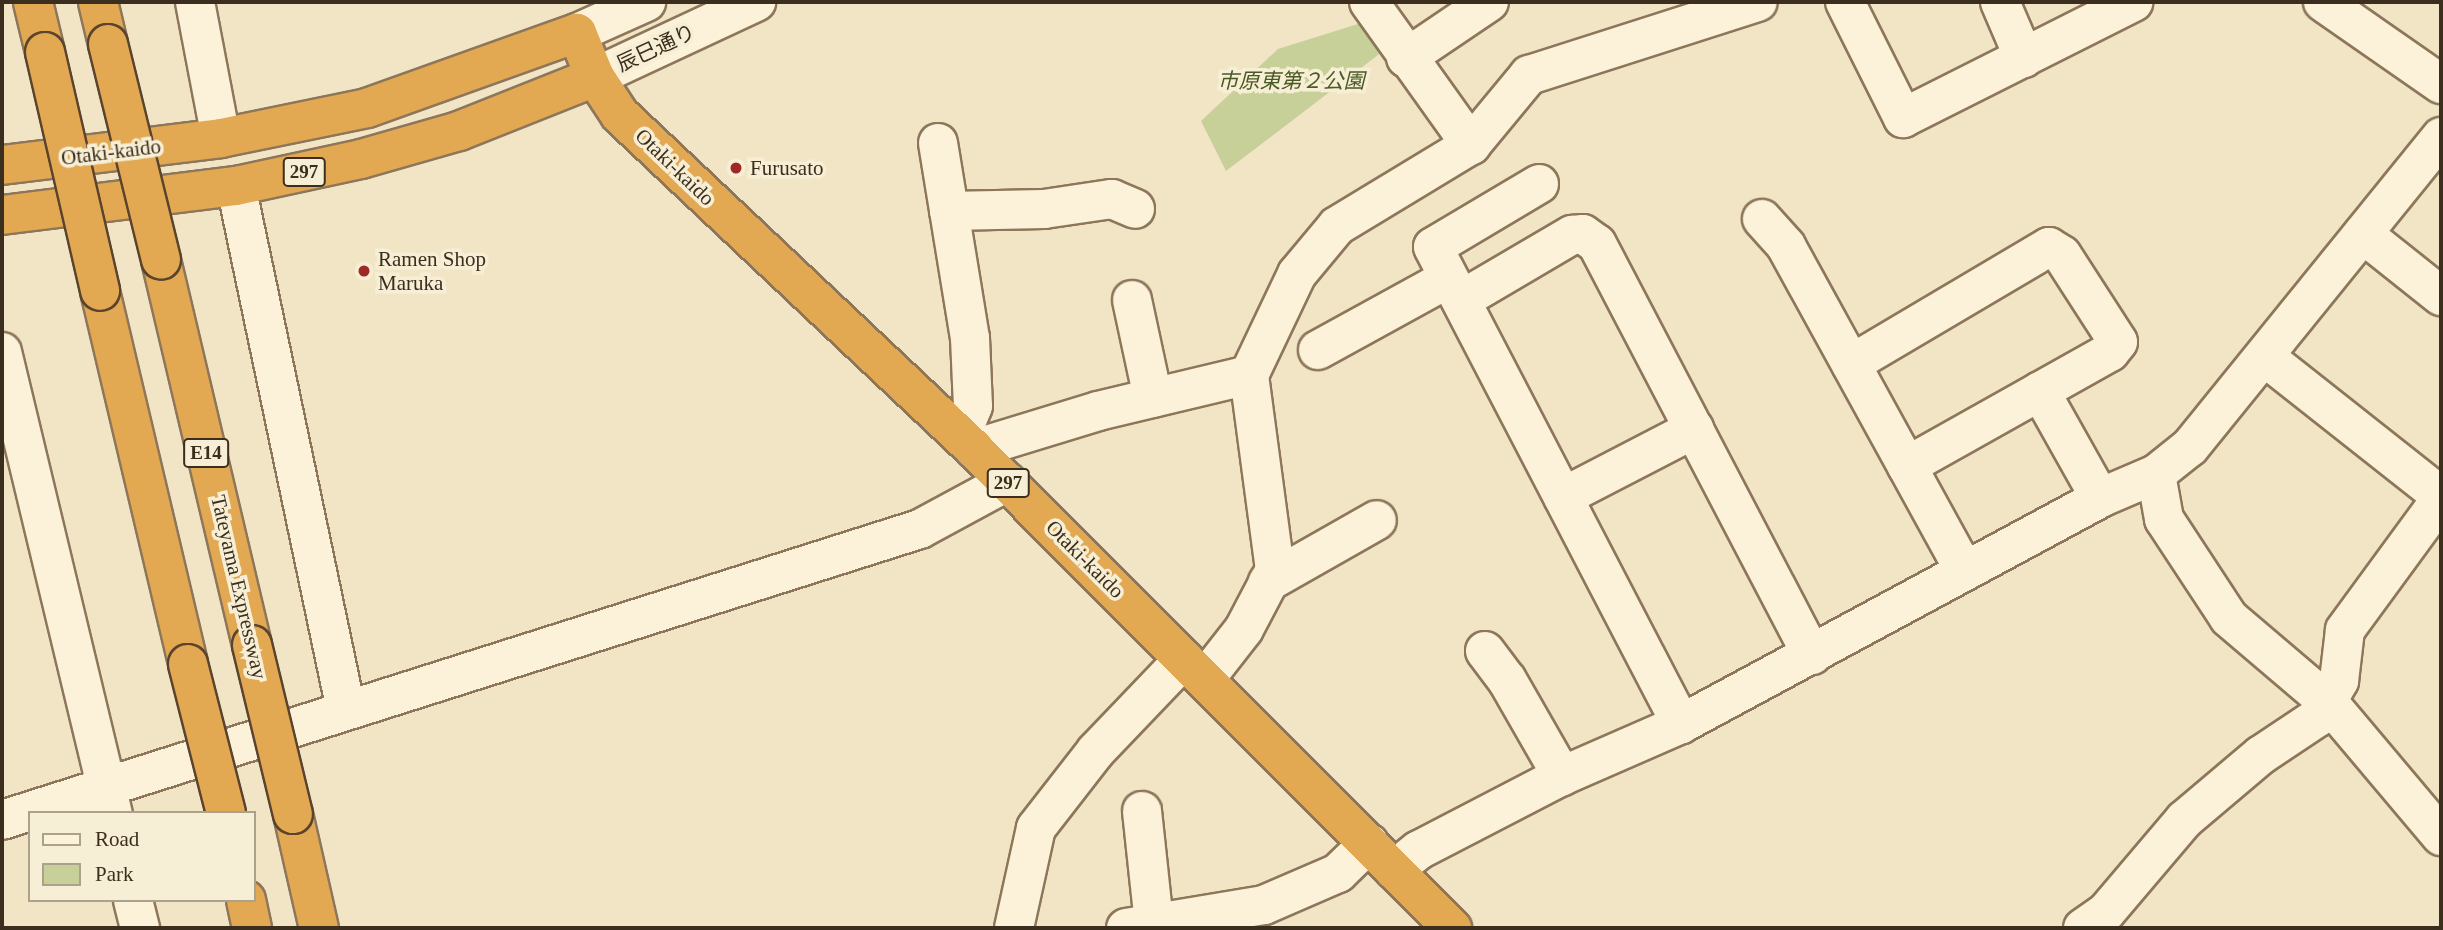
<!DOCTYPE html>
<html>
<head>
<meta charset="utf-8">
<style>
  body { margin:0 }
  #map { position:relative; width:2443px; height:930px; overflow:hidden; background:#f1e5c5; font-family:"Times New Roman","Noto Sans JP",serif }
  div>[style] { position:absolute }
  .green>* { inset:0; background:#c7d098 }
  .roads { filter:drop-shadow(2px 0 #8d765a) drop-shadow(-2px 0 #8d765a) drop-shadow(0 2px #8d765a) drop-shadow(0 -2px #8d765a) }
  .minor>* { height:38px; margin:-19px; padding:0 19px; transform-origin:19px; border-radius:19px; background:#fbf2d9 }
  .highway>* { height:38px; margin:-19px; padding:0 19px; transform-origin:19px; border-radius:19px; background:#e3a852 }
  .bridges { filter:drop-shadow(2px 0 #5b442e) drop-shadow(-2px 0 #5b442e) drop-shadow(0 2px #5b442e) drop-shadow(0 -2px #5b442e) }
  .highway-bridge>* { height:38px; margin:-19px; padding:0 19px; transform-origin:19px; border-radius:19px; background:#e3a852 }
  .dots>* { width:19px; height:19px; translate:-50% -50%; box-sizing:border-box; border:4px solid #f7efd5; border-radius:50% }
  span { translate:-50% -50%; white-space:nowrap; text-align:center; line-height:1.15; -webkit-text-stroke:7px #f7efd5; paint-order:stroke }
  .shield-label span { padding:2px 5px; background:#f7efd5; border:2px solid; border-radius:5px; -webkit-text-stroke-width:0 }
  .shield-label { font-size:19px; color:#3c2e1e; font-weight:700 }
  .street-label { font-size:21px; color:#3c2e1e }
  .park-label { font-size:21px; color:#4b5a24; font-style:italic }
  .poi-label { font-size:21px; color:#3c2e1e }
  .left { translate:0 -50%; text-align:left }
  .frame { position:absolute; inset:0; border:4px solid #3c2e1e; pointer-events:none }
  .legend { position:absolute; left:28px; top:811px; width:228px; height:91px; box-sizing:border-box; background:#f7efd5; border:2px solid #aca28c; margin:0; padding:9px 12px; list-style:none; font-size:21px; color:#3c2e1e }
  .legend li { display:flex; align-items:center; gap:14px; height:35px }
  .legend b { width:35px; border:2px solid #aca28c }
</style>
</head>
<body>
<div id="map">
  <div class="green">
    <div style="clip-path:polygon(1377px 18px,1395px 42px,1226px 171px,1201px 121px,1278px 49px)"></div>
  </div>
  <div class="roads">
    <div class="minor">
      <div style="left:195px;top:2px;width:138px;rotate:79.2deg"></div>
      <div style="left:1369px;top:2px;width:176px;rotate:54.5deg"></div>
      <div style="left:1845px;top:2px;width:130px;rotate:63.4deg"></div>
      <div style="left:1903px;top:118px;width:258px;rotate:-26.7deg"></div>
      <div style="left:2000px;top:2px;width:61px;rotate:66.8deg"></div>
      <div style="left:2323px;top:2px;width:144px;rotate:34.8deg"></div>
      <div style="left:577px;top:33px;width:76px;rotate:-24.2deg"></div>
      <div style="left:1406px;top:58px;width:100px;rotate:-34deg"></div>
      <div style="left:595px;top:77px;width:178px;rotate:-25deg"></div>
      <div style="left:938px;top:143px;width:198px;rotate:80.7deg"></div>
      <div style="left:970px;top:338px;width:68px;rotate:87.5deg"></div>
      <div style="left:973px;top:406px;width:32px;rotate:112deg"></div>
      <div style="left:1539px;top:184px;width:123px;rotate:149.3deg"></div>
      <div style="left:1433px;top:247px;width:538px;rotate:62.53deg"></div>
      <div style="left:236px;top:186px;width:535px;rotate:78.14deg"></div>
      <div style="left:949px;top:211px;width:95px;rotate:-1.2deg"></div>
      <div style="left:1044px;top:209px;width:69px;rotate:-8.4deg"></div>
      <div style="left:1112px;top:199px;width:25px;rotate:23deg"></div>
      <div style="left:1762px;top:219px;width:36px;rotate:48deg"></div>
      <div style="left:1786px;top:246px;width:371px;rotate:61.2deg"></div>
      <div style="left:2363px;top:234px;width:100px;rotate:38.5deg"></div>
      <div style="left:1132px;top:300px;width:100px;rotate:77.9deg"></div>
      <div style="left:1461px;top:300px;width:129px;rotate:-30.4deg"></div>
      <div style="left:1572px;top:235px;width:11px;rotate:-5deg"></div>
      <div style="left:1583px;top:234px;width:17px;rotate:36deg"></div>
      <div style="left:1597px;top:244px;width:464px;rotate:62.4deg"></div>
      <div style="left:1318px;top:350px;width:149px;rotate:-28.8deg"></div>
      <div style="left:2px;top:352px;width:474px;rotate:76.5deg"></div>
      <div style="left:2265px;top:357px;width:224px;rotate:38.3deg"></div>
      <div style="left:1851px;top:364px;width:230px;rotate:-30.6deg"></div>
      <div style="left:2049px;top:247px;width:15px;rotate:32deg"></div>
      <div style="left:2062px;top:255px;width:103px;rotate:57.2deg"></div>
      <div style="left:2118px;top:342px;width:13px;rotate:129deg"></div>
      <div style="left:2110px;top:352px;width:233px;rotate:150.7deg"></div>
      <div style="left:2040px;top:391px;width:123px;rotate:60.7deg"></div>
      <div style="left:974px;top:449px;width:130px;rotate:-17deg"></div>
      <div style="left:1098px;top:411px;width:155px;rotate:-13.4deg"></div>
      <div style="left:1249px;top:375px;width:112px;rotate:-64.6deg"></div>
      <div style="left:1297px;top:274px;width:62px;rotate:-50.2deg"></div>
      <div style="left:1337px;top:226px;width:157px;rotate:-31.2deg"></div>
      <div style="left:1471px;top:145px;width:91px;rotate:-50.4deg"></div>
      <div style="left:1529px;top:75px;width:240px;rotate:-17.7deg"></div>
      <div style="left:2156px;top:474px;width:46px;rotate:79.9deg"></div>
      <div style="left:2164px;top:519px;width:118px;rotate:56.7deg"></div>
      <div style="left:2229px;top:618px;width:131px;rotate:40.4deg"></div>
      <div style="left:2329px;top:703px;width:174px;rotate:49.9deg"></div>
      <div style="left:1563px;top:497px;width:148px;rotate:-27.4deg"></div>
      <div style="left:1268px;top:582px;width:125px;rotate:-29.6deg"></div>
      <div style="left:1485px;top:651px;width:36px;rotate:53deg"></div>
      <div style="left:1507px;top:680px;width:111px;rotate:60.2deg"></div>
      <div style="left:1205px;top:679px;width:63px;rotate:-52deg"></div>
      <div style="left:1244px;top:629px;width:67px;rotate:-62.3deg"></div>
      <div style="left:1275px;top:570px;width:197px;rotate:-97.6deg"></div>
      <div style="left:1142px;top:811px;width:113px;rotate:83.9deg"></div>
      <div style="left:2px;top:820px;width:963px;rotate:-17.59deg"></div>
      <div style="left:920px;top:529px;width:99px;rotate:-28.4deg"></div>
      <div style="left:1394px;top:870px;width:32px;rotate:-39deg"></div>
      <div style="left:1419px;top:850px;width:161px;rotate:-27.4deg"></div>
      <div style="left:1562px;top:776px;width:130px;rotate:-23.6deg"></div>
      <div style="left:1681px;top:724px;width:476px;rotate:-28.3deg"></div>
      <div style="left:2100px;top:498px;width:61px;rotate:-23.2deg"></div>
      <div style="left:2156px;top:474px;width:43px;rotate:-38.5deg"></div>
      <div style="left:2190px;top:447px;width:399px;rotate:-51deg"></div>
      <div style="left:133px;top:900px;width:29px;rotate:76deg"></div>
      <div style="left:1014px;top:928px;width:102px;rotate:-77.6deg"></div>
      <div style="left:1036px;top:828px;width:98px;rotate:-52.1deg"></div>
      <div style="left:1096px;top:751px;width:127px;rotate:-46.3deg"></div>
      <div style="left:1126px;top:928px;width:140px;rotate:-9.5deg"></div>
      <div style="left:1264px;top:905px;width:81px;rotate:-23.4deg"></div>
      <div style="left:1338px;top:873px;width:43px;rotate:-44.1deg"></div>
      <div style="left:2083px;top:928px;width:28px;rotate:-35deg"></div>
      <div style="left:2106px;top:912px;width:121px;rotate:-49.7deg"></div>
      <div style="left:2184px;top:820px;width:101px;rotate:-40.2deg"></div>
      <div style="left:2261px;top:755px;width:69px;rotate:-33.7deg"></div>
      <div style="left:2318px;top:717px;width:42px;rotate:-59.7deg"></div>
      <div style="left:2339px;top:681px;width:51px;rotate:-83.3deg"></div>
      <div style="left:2345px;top:630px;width:162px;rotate:-53.8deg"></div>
    </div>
    <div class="highway">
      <div style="left:33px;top:2px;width:51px;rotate:76.5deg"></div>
      <div style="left:98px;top:2px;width:43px;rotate:76.6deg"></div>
      <div style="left:2px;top:165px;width:221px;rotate:-7deg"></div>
      <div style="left:221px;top:138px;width:149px;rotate:-11.6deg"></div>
      <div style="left:367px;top:108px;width:223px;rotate:-19.7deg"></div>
      <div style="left:577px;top:33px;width:48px;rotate:67.8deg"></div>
      <div style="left:595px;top:77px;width:45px;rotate:56.7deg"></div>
      <div style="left:620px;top:115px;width:487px;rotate:43.3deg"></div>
      <div style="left:974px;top:449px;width:677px;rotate:45.06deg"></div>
      <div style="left:2px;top:215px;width:236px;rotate:-7.1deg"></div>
      <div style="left:236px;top:186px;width:128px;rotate:-12.2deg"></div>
      <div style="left:361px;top:159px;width:102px;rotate:-15.9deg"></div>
      <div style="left:459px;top:131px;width:146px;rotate:-21.7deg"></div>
      <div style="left:161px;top:260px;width:396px;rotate:76.7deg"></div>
      <div style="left:100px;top:291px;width:383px;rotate:76.7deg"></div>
      <div style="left:293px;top:814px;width:117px;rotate:77.2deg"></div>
      <div style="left:246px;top:900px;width:29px;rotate:78deg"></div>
    </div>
  </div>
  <div class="bridges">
    <div class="highway-bridge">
      <div style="left:108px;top:44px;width:222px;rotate:76.2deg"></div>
      <div style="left:45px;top:52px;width:245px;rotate:77deg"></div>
      <div style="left:252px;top:645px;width:174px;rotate:76.4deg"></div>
      <div style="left:188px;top:664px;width:154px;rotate:75.7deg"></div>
    </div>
  </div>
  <div class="dots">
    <div style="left:736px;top:168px;background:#9f2926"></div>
    <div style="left:364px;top:271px;background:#9f2926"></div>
  </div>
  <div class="shield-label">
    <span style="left:304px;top:172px">297</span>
    <span style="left:206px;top:453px">E14</span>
    <span style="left:1008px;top:483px">297</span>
  </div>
  <div class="street-label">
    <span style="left:656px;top:48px;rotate:-25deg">辰巳通り</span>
    <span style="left:111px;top:152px;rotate:-7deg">Otaki-kaido</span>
    <span style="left:675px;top:167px;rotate:44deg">Otaki-kaido</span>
    <span style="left:1085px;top:559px;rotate:45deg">Otaki-kaido</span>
    <span style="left:239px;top:587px;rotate:77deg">Tateyama Expressway</span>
  </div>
  <div class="park-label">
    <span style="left:1291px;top:81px">市原東第２公園</span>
  </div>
  <div class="poi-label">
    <span class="left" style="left:750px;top:168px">Furusato</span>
    <span class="left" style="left:378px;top:271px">Ramen Shop<br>Maruka</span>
  </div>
  <div class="frame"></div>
  <ul class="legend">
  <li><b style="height:9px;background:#fbf2d9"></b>Road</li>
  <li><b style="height:19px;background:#c7d098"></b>Park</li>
  </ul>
</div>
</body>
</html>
